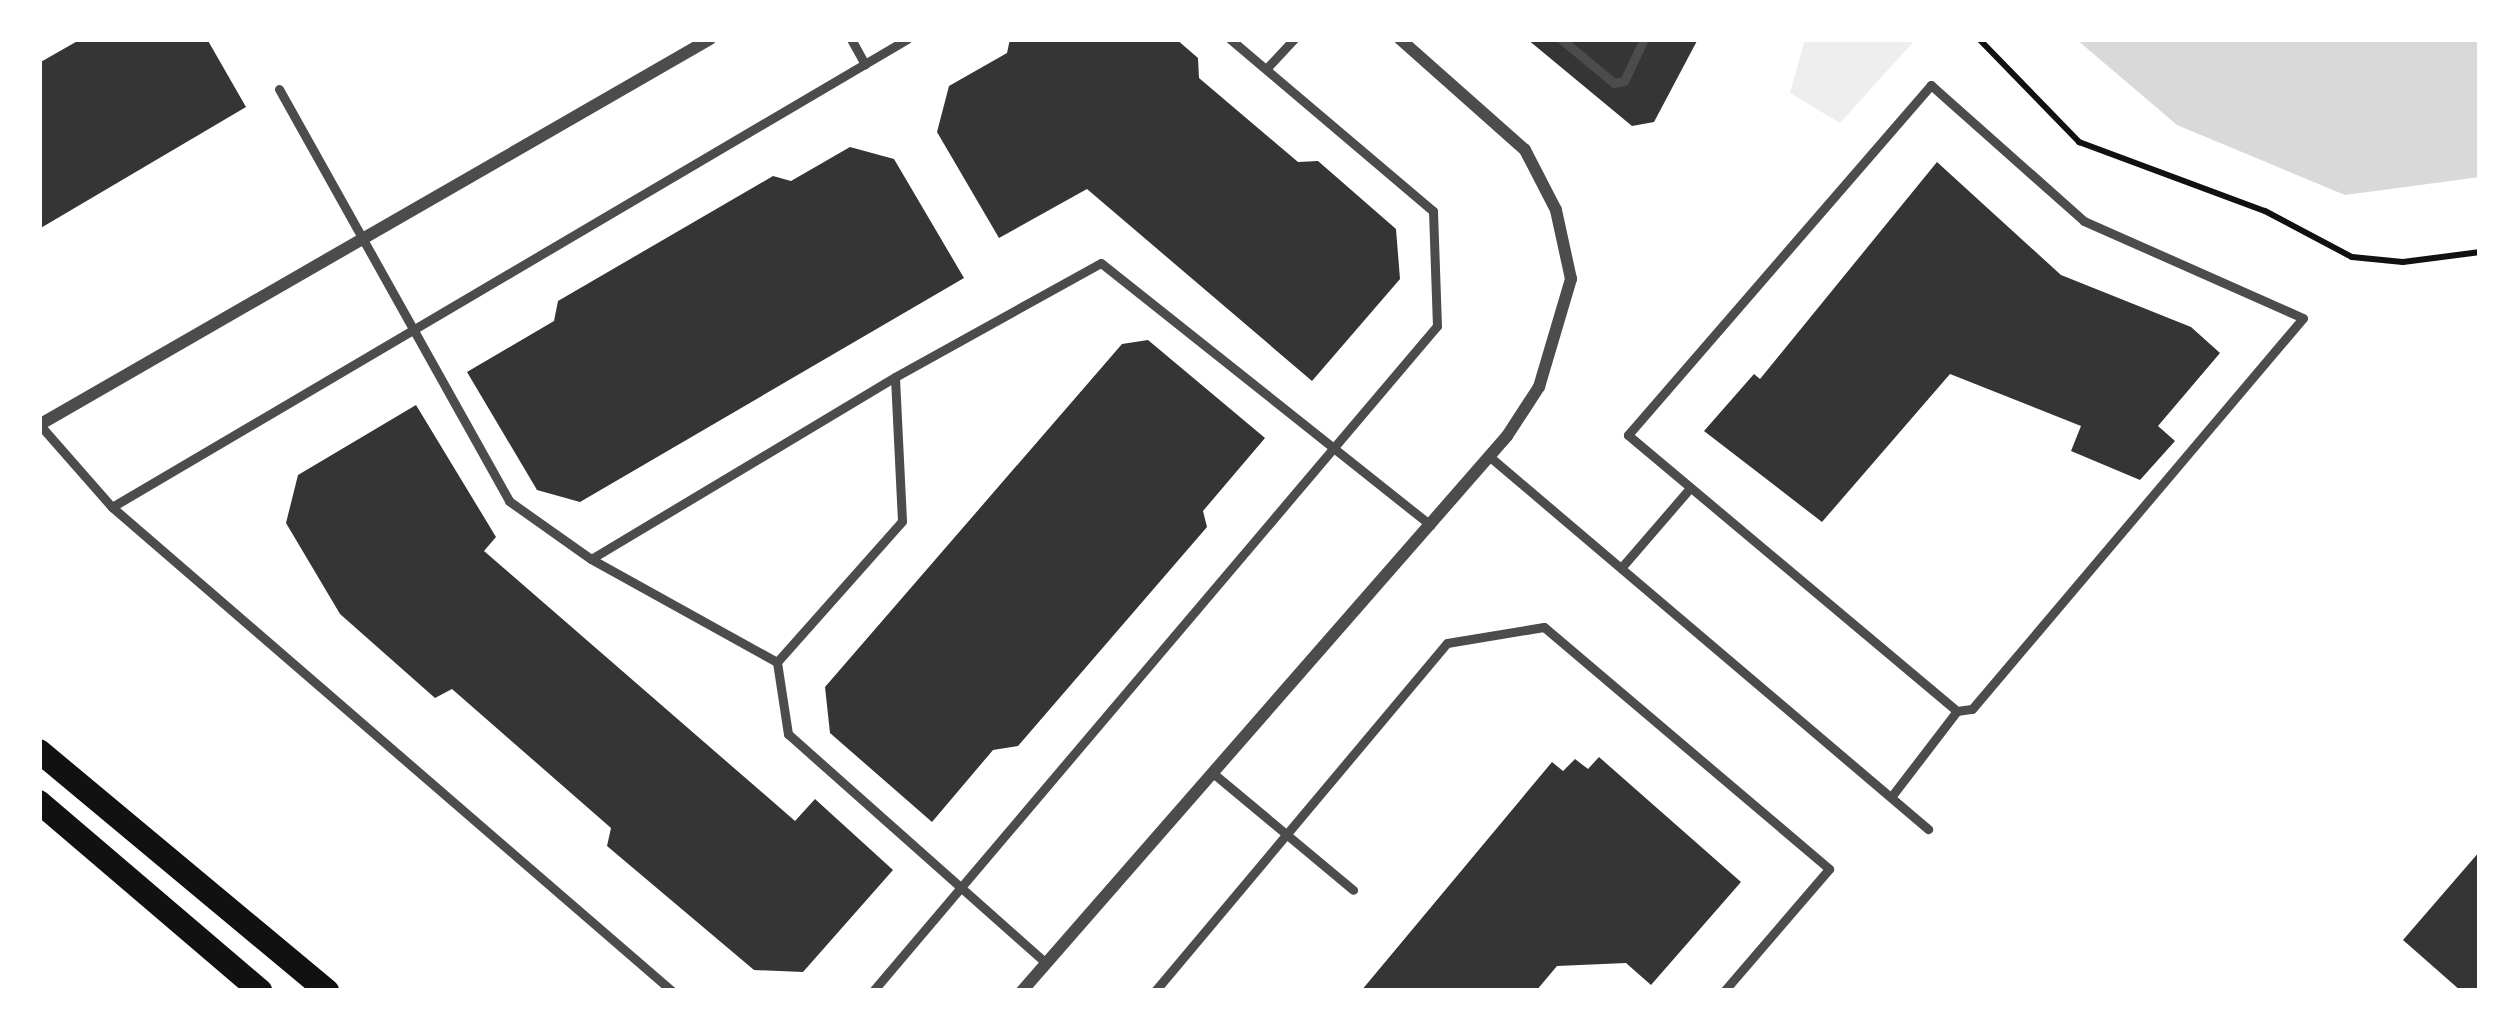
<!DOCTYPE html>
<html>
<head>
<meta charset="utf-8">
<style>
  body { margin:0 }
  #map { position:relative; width:2519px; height:1030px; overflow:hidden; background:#fff; font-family:"PT Sans",sans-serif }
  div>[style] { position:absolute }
  .green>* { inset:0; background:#eee }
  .water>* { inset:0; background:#d9d9d9 }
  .building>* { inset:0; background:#353535 }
  .path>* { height:6px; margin:-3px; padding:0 3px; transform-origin:3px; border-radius:3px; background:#111 }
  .service>* { height:9px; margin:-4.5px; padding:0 4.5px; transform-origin:4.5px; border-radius:4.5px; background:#4c4c4c }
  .minor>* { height:12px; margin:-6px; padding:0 6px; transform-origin:6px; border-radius:6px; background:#4c4c4c }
  .secondary>* { height:24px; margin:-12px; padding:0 12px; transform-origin:12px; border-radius:12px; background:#111 }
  span { translate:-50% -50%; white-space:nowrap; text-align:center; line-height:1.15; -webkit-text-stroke:12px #fff; paint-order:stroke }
  .frame { position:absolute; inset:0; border:42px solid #fff; pointer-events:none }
</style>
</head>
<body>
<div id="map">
  <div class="green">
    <div style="clip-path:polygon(1805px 39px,1916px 39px,1840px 123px,1790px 93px)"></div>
  </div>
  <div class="water">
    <div style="clip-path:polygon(2076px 39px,2480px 39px,2480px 177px,2345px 195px,2177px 125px)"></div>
  </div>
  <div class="building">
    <div style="clip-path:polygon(81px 39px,207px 39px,246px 107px,39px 229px,39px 63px)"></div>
    <div style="clip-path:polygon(1010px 39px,1176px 39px,1198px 58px,1199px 78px,1298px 162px,1318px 161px,1396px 229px,1400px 279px,1312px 381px,1087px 189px,999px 238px,937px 132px,949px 86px,1007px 53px)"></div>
    <div style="clip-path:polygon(1527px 39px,1698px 39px,1654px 122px,1632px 126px)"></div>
    <div style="clip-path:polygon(850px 147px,894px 159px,964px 278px,580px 502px,537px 490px,467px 372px,554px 321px,558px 301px,773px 176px,791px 181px)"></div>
    <div style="clip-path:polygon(1937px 162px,2061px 275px,2191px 327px,2220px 353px,2158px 426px,2175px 441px,2140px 480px,2071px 451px,2081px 426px,1950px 374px,1822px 522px,1704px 431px,1754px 374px,1760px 379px)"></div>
    <div style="clip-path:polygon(1148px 340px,1265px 438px,1203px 511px,1207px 527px,1018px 746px,993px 750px,932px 822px,830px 733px,825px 687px,1122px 344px)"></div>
    <div style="clip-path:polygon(416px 405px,496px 537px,484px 551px,795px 821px,815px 799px,893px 870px,803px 972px,754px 970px,607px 846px,611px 828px,452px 689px,435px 698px,340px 614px,286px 523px,298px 475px)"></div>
    <div style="clip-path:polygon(1599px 757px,1741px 882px,1651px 985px,1626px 963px,1557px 966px,1536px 991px,1361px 991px,1552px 762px,1563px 771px,1575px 759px,1588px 769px)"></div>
    <div style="clip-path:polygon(2480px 851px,2480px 991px,2461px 991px,2403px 940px)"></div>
  </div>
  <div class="path">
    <div style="left:1979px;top:39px;width:144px;rotate:45.8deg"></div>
    <div style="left:2079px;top:142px;width:198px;rotate:20.4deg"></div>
    <div style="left:2265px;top:211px;width:98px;rotate:27.9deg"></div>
    <div style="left:2352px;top:257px;width:51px;rotate:5.6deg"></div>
    <div style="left:2403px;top:262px;width:78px;rotate:-7.4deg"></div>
  </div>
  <div class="service">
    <div style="left:851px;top:39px;width:29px;rotate:61deg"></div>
    <div style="left:1561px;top:39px;width:69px;rotate:39.7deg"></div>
    <div style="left:1614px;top:83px;width:10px;rotate:-11deg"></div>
    <div style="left:1624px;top:81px;width:47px;rotate:-64.5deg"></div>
    <div style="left:1266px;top:69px;width:41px;rotate:-47deg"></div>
    <div style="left:279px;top:89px;width:472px;rotate:60.8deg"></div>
    <div style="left:509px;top:501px;width:100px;rotate:35.3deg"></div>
    <div style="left:591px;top:559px;width:213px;rotate:29deg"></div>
    <div style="left:39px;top:424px;width:111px;rotate:48.7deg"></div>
    <div style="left:112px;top:507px;width:740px;rotate:40.84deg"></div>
    <div style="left:1490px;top:457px;width:575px;rotate:40.34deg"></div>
    <div style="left:112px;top:507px;width:923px;rotate:-30.48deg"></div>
    <div style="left:591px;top:559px;width:354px;rotate:-30.9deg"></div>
    <div style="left:1621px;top:568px;width:106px;rotate:-49.2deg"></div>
    <div style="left:1214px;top:774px;width:181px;rotate:39.8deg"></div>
    <div style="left:1891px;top:797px;width:108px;rotate:-52.5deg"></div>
    <div style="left:1957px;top:711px;width:15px;rotate:-8deg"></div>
    <div style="left:1972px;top:709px;width:512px;rotate:-49.75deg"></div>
    <div style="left:2303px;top:318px;width:240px;rotate:-156.1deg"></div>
    <div style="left:2084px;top:221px;width:205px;rotate:-138.4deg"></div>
    <div style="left:1931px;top:85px;width:463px;rotate:130.9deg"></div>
    <div style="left:1628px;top:435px;width:429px;rotate:40deg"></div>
    <div style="left:1046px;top:963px;width:345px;rotate:-138.4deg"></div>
    <div style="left:788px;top:734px;width:73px;rotate:-98.7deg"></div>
    <div style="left:777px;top:662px;width:188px;rotate:-48.4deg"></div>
    <div style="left:902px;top:521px;width:144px;rotate:-92.8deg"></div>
    <div style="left:895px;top:377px;width:235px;rotate:-29deg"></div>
    <div style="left:1101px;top:263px;width:421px;rotate:38.5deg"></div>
    <div style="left:873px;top:991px;width:872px;rotate:-49.7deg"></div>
    <div style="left:1437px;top:326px;width:115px;rotate:-92deg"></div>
    <div style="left:1433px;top:211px;width:266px;rotate:-139.7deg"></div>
    <div style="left:1155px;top:991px;width:454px;rotate:-50deg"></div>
    <div style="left:1447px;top:643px;width:98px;rotate:-9.4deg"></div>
    <div style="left:1544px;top:627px;width:374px;rotate:40.3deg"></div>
    <div style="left:1829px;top:869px;width:161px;rotate:130.7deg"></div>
  </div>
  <div class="minor">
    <div style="left:39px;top:425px;width:774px;rotate:-29.91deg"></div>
    <div style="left:1022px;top:991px;width:737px;rotate:-48.85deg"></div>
    <div style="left:1507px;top:436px;width:59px;rotate:-56.9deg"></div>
    <div style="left:1539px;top:387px;width:113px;rotate:-73.5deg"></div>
    <div style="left:1571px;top:279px;width:71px;rotate:-102.3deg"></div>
    <div style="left:1556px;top:210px;width:68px;rotate:-117.3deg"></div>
    <div style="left:1525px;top:150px;width:167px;rotate:-138.4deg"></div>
  </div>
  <div class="secondary">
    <div style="left:39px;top:751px;width:375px;rotate:39.8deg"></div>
    <div style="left:39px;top:802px;width:291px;rotate:40.5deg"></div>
  </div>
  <div class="frame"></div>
</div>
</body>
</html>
